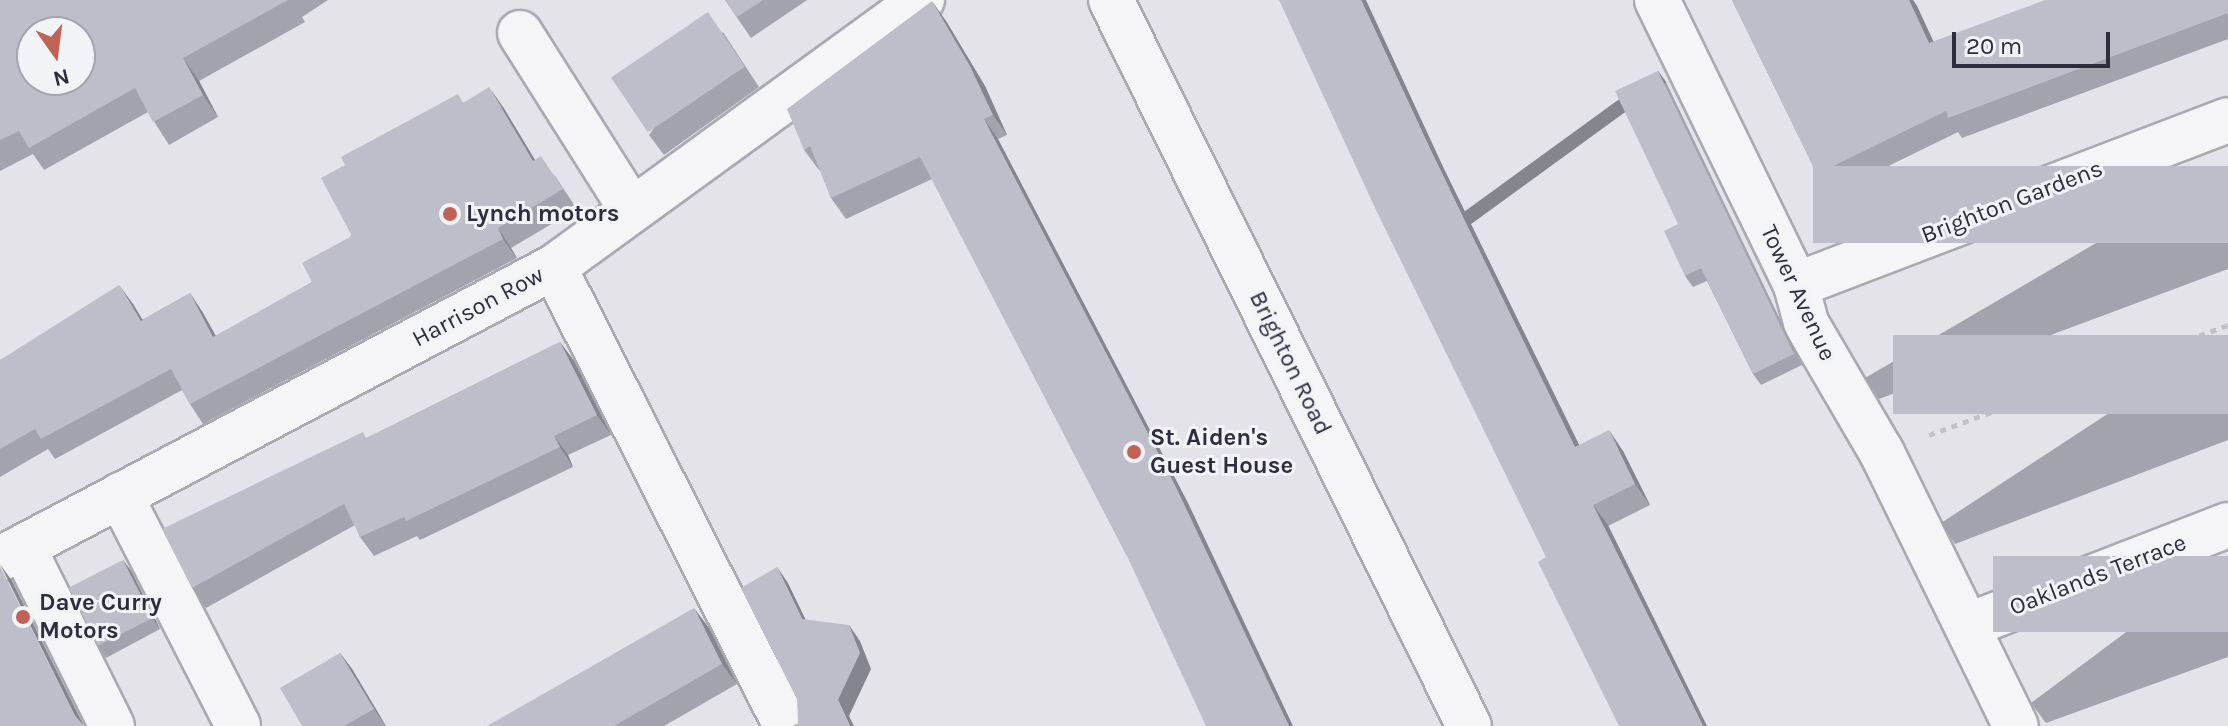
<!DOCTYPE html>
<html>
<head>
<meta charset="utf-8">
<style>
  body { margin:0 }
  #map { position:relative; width:2228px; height:726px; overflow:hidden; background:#e3e3e9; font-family:Karla,sans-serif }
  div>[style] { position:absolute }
  .path>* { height:5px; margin-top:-2.5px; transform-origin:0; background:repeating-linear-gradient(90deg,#c1c1c8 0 6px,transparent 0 12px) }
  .roads { filter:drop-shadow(2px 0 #a8a9b3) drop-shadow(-2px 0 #a8a9b3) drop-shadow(0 2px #a8a9b3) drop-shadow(0 -2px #a8a9b3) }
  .minor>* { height:44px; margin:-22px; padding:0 22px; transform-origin:22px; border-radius:22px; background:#f5f5f8 }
  .wall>* { inset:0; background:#a3a3ad }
  .shaded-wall>* { inset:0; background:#84858d; transform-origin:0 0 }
  .building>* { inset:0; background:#bdbec9; transform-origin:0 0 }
  .dots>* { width:22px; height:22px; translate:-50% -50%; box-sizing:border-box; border:4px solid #f2f3f7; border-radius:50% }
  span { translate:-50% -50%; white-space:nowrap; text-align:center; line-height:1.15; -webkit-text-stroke:6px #f2f3f7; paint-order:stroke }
  .street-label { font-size:24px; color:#2c2e40 }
  .poi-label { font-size:24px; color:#2c2e40; font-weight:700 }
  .left { translate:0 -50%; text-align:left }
  .north { position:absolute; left:16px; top:16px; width:80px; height:80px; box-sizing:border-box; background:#f2f3f7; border:2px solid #a3a4ae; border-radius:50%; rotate:166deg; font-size:22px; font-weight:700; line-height:32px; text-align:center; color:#2c2e40 }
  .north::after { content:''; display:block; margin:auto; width:28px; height:36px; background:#c16255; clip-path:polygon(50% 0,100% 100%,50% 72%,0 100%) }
  .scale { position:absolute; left:1952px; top:32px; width:158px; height:36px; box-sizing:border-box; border:4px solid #2c2e40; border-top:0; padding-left:10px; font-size:24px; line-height:28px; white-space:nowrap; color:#2c2e40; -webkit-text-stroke:6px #f2f3f7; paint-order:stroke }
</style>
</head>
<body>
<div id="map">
  <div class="path">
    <div style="left:1929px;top:435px;width:319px;rotate:-20.2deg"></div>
  </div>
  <div class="roads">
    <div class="minor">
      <div style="left:1111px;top:0;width:809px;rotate:63.75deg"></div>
      <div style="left:1657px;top:0;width:317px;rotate:64deg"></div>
      <div style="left:1796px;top:285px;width:39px;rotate:75deg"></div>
      <div style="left:1806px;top:323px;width:151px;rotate:59.7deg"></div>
      <div style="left:1882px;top:453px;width:304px;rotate:63.9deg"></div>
      <div style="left:520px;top:33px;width:209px;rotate:57.7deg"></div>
      <div style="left:554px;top:267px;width:514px;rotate:63.19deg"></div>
      <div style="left:1796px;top:285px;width:462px;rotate:-20.9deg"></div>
      <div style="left:120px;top:495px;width:259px;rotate:62.9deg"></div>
      <div style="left:23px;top:547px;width:200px;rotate:63.6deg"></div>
      <div style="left:0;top:559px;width:626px;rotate:-27.79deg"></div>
      <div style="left:554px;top:267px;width:455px;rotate:-36deg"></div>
      <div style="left:1969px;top:625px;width:278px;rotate:-21.1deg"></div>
    </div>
  </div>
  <div class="wall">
    <div style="clip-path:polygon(0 0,328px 0,302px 17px,305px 22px,199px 81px,218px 117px,169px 145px,148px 112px,44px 170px,33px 154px,0 171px)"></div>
    <div style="clip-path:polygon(725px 0,807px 0,751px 38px)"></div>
    <div style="clip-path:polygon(1732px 0,1913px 0,1917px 6px,1933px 42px,2228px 0,2228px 39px,1962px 138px,1958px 132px,1831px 194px,1817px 174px)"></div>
    <div style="clip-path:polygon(946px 21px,985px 86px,1007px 135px,998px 139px,1189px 505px,1127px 556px,932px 179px,846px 219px,831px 198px,820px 170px,819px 170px,804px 150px)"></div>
    <div style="clip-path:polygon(723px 32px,759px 87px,664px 155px,649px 135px)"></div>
    <div style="clip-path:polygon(1658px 71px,1666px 82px,1802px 365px,1761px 385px,1753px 374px,1707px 281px,1693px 287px,1685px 276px)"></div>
    <div style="clip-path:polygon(464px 102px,503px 107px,535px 160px,555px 176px,577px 209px,511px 248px,517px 258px,203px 424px,190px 404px,182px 390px,55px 459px,48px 449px,0 477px,0 360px,133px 304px,142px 320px,190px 293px,203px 313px,216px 336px,312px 282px)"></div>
    <div style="clip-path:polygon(2228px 166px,2228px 269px,1879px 399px,1865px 378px)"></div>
    <div style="clip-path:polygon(1445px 171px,1579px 445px,1623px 451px,1650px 505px,1546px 557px)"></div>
    <div style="clip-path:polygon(2228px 335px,2228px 440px,1955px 544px,1941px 523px)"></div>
    <div style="clip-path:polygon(560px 342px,574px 361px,611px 435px,568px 455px,573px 467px,420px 540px,417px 536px,374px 556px,360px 537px,355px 525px,206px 608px,192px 588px,367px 438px)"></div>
    <div style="clip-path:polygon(2228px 556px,2228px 657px,2046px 723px,2031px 703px)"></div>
    <div style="clip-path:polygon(123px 560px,131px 571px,160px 629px,106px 658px,98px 646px)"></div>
    <div style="clip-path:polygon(709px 628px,737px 684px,664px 726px,487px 726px)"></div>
    <div style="clip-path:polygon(340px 653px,352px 669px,386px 726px,302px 726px)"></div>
  </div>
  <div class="shaded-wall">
    <div style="clip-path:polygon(1361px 0,1366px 0,1445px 171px,1590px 467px,1575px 447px,1431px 151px)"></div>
    <div style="clip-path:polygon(1909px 0,1913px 0,1917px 6px,1944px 64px,1929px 43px)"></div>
    <div style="clip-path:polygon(932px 1px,946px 21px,985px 86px,1007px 135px,993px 115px)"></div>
    <div style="clip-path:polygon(183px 58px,199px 81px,218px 117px,203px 95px)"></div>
    <div style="left:1658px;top:71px;width:14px;height:314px;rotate:54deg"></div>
    <div style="clip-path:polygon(489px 87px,503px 107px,547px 180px,533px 161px)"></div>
    <div style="clip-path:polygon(984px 119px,998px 139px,1189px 505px,1293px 726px,1289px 726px)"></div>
    <div style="clip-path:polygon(498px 228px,511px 248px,517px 258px,503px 239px)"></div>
    <div style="clip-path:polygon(119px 285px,133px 304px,155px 340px,141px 321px)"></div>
    <div style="clip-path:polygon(190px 293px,203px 313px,227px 357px,213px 337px)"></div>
    <div style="clip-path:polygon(560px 342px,574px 361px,611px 435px,597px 415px)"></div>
    <div style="clip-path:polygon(1609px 430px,1623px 451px,1650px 505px,1635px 484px)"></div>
    <div style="clip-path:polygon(554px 436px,568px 455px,573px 467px,560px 447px)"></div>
    <div style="clip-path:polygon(1593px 505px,1608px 525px,1707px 726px,1703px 726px)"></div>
    <div style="clip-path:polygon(123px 560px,131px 571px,160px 629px,152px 618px)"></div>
    <div style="clip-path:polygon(0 564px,12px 581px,84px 726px,75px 716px)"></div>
    <div style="clip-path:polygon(777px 567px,788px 583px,813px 635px,802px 619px)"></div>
    <div style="clip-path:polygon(694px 608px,709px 628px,737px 684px,722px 664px)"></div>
    <div style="clip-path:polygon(849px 625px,860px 641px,871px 669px,849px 716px,854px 726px,850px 726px,838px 700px)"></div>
    <div style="clip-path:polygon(340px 653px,352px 669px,386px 726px,374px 709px)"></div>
  </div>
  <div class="building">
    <div style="clip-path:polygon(evenodd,0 0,288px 0,183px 58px,203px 95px,153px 122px,135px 88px,29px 148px,19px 131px,0 140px,0 0,32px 32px,80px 32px,80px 80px,32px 80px,32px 32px)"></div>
    <div style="clip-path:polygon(725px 0,763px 0,737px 17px)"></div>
    <div style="clip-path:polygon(1279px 0,1361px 0,1431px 151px,1575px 447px,1609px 430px,1635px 484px,1593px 505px,1703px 726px,1619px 726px,1538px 562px,1546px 557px,1376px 210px)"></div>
    <div style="clip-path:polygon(1732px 0,1909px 0,1929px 43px,2045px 0,2228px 0,2228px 13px,1948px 118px,1946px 111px,1817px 174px)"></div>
    <div style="clip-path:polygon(932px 1px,970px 66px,993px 115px,984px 119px,1175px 485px,1289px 726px,1206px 726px,1127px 556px,920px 157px,831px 198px,810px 146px,804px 150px,787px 109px)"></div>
    <div style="left:708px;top:12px;width:66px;height:117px;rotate:56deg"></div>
    <div style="clip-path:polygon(1658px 71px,1794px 354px,1753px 374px,1701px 268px,1685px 276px,1664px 231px,1678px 224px,1615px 91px)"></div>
    <div style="clip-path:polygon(489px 87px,533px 161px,541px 156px,563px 189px,498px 228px,503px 239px,190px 404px,171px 369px,41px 439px,35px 429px,0 449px,0 360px,119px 285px,141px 321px,190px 293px,213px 337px,312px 282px,302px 263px,352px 236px,321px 178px,345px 165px,341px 157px,458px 94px,463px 103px)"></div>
    <div style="left:2228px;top:166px;width:77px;height:415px;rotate:90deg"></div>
    <div style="left:2228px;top:335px;width:79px;height:335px;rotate:90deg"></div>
    <div style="clip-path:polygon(560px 342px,597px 415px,554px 436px,560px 447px,406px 521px,404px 517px,360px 537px,344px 504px,192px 588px,162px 529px,363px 432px,366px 438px)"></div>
    <div style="left:2228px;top:556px;width:76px;height:235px;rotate:90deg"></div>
    <div style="left:123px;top:560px;width:65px;height:61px;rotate:63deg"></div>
    <div style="clip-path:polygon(0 566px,75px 716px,84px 726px,0 726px)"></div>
    <div style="clip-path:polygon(777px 567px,802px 619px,849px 625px,860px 653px,838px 700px,850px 726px,792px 726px,798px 723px,797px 699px,741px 588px)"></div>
    <div style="clip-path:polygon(694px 608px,722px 664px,614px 726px,487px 726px)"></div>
    <div style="clip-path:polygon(340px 653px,374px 709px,344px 726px,302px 726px,280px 688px)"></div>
  </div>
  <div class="dots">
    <div style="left:450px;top:214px;background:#c16255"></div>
    <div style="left:1134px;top:452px;background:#c16255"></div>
    <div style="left:23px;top:617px;background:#c16255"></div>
  </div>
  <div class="street-label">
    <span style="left:2012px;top:202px;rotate:-21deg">Brighton Gardens</span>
    <span style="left:1798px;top:293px;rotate:65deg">Tower Avenue</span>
    <span style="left:478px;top:307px;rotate:-28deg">Harrison Row</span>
    <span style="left:1290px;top:363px;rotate:64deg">Brighton Road</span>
    <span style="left:2098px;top:575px;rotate:-21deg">Oaklands Terrace</span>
  </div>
  <div class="poi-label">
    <span class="left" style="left:466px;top:214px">Lynch motors</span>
    <span class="left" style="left:1150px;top:452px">St. Aiden's<br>Guest House</span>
    <span class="left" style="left:39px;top:617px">Dave Curry<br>Motors</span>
  </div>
  <div class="north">N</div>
  <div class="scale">20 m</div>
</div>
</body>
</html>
